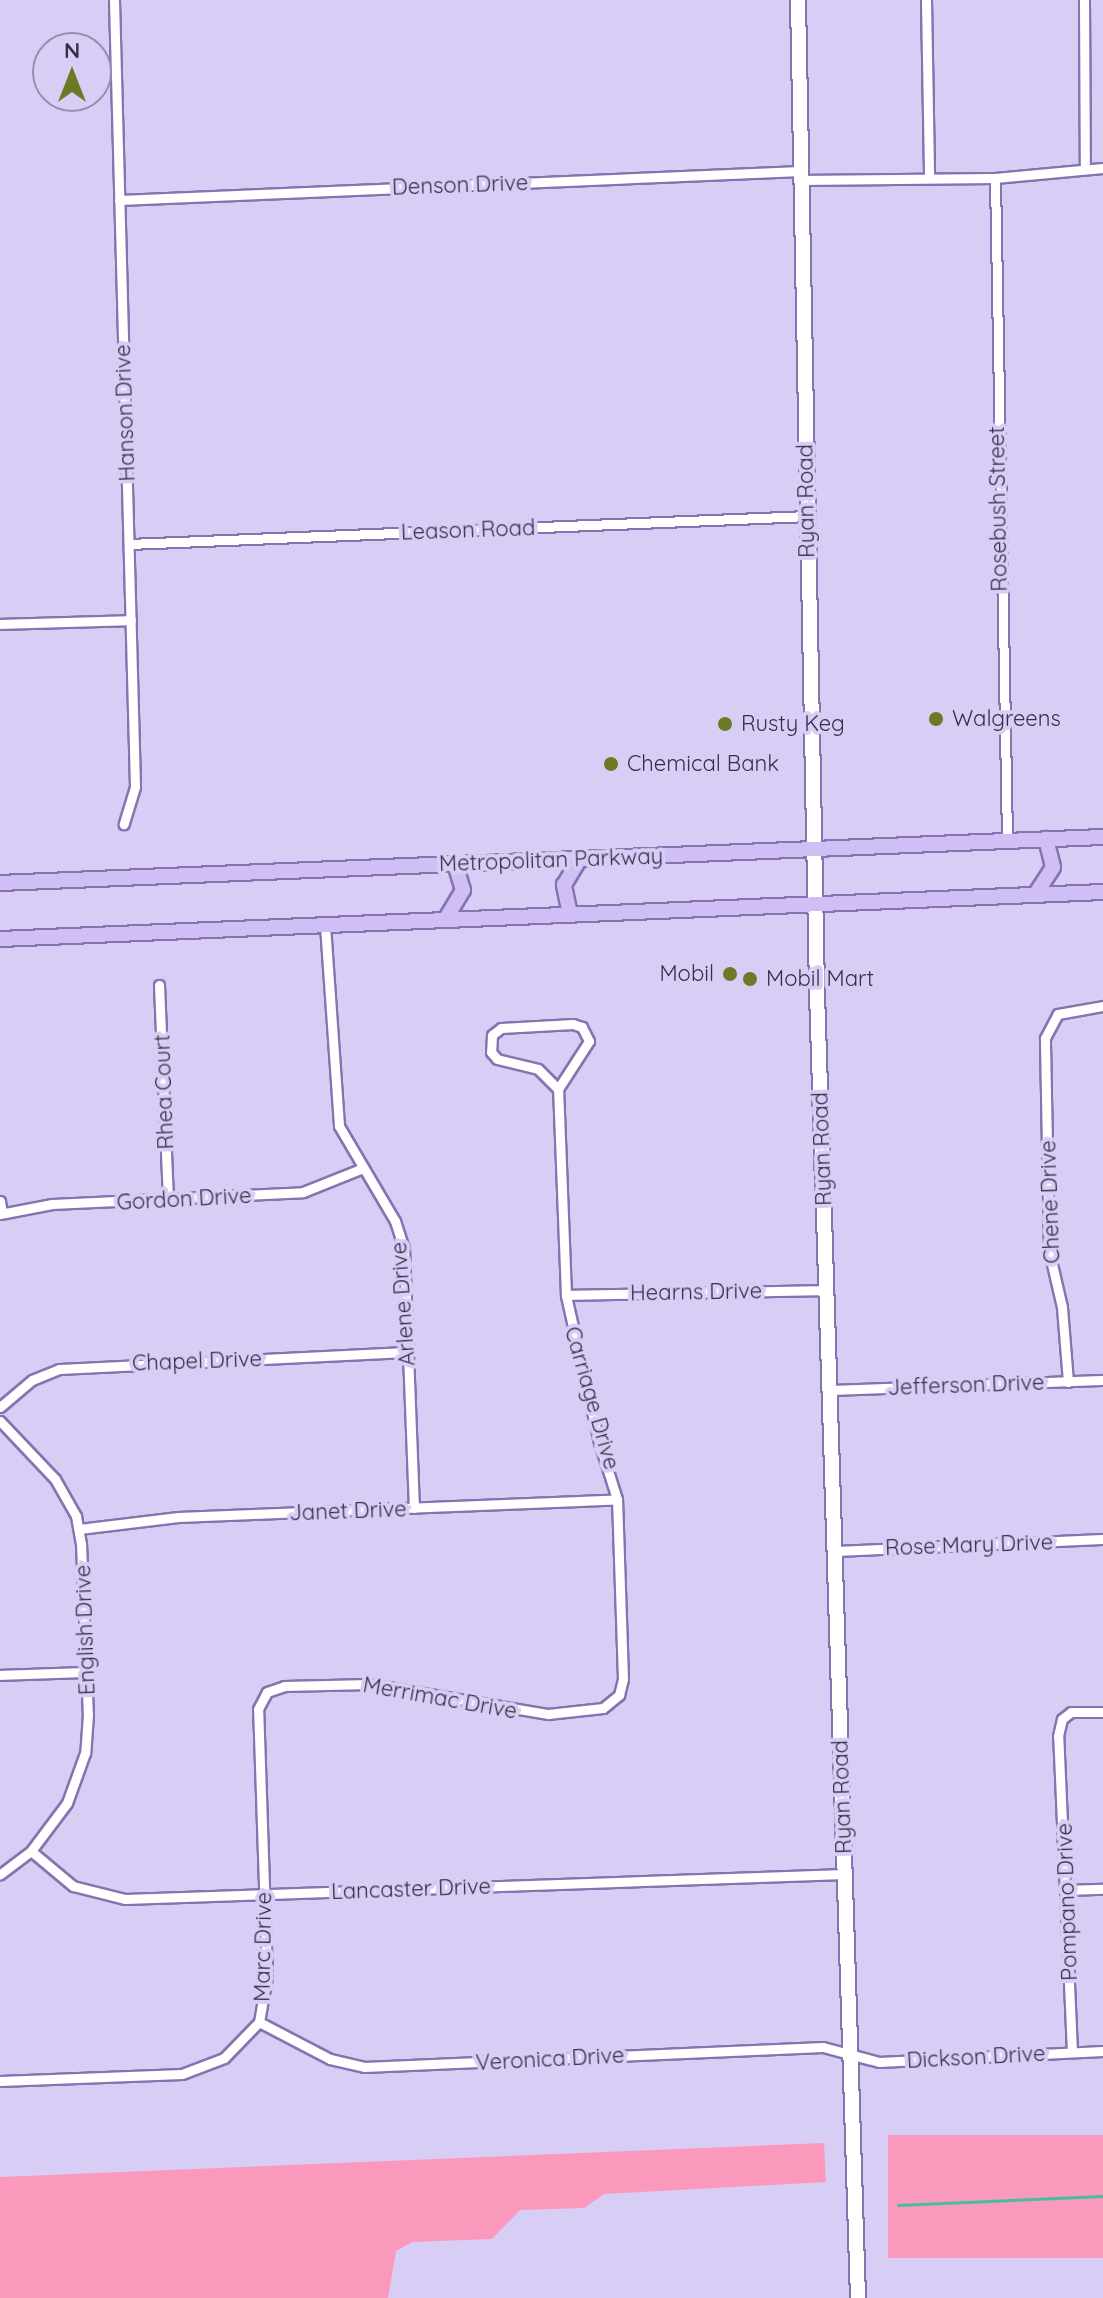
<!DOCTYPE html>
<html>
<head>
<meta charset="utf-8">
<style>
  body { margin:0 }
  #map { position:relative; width:1103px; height:2298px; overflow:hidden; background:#d8cdf5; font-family:Quicksand,sans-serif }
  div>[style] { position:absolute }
  .green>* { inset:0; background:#fa99bc; transform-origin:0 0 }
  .stream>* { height:3px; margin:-1.5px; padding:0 1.5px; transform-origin:1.5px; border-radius:1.5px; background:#48bba3 }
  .roads { filter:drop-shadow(2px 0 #8673b0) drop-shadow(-2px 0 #8673b0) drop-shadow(0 2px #8673b0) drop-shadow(0 -2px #8673b0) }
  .minor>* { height:9px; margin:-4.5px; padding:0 4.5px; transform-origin:4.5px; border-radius:4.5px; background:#fff }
  .secondary>* { height:14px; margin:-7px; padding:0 7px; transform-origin:7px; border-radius:7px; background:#fff }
  .primary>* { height:14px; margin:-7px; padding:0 7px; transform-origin:7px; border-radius:7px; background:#d0bff5 }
  .dots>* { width:22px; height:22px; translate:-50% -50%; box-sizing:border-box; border:4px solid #d8cdf5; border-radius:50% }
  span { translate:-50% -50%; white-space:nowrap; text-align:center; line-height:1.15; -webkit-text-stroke:8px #d8cdf5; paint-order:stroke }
  .street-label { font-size:22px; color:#372f49 }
  .poi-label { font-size:22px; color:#372f49 }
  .left { translate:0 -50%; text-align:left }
  .right { translate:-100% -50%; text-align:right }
  .north { position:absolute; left:32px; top:32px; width:80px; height:80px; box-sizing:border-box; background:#d8cdf5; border:2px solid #988eb0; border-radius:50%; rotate:0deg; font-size:22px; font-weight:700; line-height:32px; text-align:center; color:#372f49 }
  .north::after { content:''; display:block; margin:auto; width:28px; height:36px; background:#6c7925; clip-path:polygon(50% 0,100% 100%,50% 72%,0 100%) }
</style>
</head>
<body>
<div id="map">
  <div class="green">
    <div style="left:1103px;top:2135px;width:123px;height:215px;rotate:90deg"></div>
    <div style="clip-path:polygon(824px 2143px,826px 2182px,604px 2194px,584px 2208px,520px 2210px,492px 2239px,412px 2242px,396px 2251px,388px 2298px,0 2298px,0 2177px)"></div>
  </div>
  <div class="stream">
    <div style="left:898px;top:2205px;width:205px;rotate:-2.5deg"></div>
  </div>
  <div class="roads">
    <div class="minor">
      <div style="left:114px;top:0;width:787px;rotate:88.47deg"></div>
      <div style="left:135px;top:787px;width:39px;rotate:107deg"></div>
      <div style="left:926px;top:0;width:175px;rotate:89deg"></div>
      <div style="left:1084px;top:0;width:168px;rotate:89.7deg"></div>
      <div style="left:995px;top:178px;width:662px;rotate:88.96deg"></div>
      <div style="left:800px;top:180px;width:195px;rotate:-0.6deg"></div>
      <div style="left:995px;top:178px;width:108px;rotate:-5.3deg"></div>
      <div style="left:119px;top:200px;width:682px;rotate:-2.44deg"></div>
      <div style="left:129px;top:544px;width:679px;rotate:-2.36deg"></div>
      <div style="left:0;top:624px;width:131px;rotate:-1.7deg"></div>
      <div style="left:325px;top:925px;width:201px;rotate:86deg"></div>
      <div style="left:339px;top:1126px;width:110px;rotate:59.5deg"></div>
      <div style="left:395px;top:1221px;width:29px;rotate:72deg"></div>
      <div style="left:404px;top:1249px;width:259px;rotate:87.8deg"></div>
      <div style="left:159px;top:985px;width:215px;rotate:87.6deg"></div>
      <div style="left:0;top:1201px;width:12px;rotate:81deg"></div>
      <div style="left:0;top:1214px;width:53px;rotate:-10.9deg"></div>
      <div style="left:52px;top:1204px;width:251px;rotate:-2.7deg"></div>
      <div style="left:303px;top:1192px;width:65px;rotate:-21.8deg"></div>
      <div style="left:566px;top:1295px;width:260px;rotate:-1.1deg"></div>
      <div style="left:1068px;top:1382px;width:75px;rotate:-94.6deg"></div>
      <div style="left:1062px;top:1307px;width:57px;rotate:-103.1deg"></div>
      <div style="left:1049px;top:1251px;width:213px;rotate:-91.1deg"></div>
      <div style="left:1045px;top:1038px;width:27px;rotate:-62deg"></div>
      <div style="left:1058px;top:1014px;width:46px;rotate:-10.1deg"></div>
      <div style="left:829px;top:1390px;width:274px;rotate:-2.1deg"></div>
      <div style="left:0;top:1407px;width:42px;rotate:-40.2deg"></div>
      <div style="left:32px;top:1380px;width:29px;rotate:-22deg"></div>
      <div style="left:59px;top:1369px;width:348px;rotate:-2.8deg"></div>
      <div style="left:0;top:1421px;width:80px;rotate:46.5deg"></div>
      <div style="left:55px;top:1479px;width:43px;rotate:60.4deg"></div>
      <div style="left:76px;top:1516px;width:27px;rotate:80deg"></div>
      <div style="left:81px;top:1543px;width:171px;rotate:87.7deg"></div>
      <div style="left:88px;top:1714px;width:39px;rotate:94deg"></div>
      <div style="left:85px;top:1753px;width:53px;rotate:109.8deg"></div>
      <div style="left:67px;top:1803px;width:60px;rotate:126.9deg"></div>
      <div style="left:31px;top:1851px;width:39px;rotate:143deg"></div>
      <div style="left:79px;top:1529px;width:100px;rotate:-6.9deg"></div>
      <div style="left:178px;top:1517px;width:439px;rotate:-2.3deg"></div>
      <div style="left:835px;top:1551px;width:268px;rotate:-2.6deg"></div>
      <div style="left:0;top:1675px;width:87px;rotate:-2deg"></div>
      <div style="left:31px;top:1851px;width:55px;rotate:39.8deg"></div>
      <div style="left:73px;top:1886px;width:54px;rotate:14deg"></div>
      <div style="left:125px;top:1899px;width:720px;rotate:-1.99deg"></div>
      <div style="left:1066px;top:1890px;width:37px;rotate:-2deg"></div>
      <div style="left:259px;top:2022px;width:80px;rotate:27.5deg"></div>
      <div style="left:330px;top:2059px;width:35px;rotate:13deg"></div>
      <div style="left:364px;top:2067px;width:459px;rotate:-2.5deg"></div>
      <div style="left:823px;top:2047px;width:58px;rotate:15deg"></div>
      <div style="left:879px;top:2062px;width:224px;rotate:-2.8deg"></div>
      <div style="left:1072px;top:2052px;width:316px;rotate:-92.5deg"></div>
      <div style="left:1058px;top:1736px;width:17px;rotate:-77deg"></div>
      <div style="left:1062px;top:1719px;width:11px;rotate:-38deg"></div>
      <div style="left:1071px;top:1712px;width:32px"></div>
      <div style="left:0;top:2081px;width:182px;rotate:-2.2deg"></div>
      <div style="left:182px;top:2074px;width:45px;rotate:-20.9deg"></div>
      <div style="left:224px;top:2058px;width:50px;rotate:-45.8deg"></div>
      <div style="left:259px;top:2022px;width:47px;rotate:-80.1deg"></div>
      <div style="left:267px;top:1976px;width:267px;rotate:-91.9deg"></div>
      <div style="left:258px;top:1709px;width:19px;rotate:-62deg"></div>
      <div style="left:267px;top:1692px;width:18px;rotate:-19deg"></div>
      <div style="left:284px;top:1686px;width:86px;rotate:-1.3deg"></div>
      <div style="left:370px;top:1684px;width:181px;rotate:9.6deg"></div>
      <div style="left:548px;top:1714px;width:55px;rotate:-6.2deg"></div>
      <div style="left:603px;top:1708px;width:21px;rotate:-39deg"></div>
      <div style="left:619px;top:1695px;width:16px;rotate:-76deg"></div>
      <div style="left:623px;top:1679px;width:180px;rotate:-91.9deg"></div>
      <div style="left:617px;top:1499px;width:60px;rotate:-107.5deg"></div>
      <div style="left:599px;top:1442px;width:151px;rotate:-102.7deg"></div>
      <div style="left:566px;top:1295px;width:206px;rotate:-92.2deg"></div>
      <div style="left:558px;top:1089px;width:57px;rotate:-57.1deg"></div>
      <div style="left:589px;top:1041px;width:16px;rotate:-117deg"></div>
      <div style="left:582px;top:1027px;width:9px;rotate:-162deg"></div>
      <div style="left:573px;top:1024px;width:72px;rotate:176.8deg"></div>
      <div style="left:501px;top:1028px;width:11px;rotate:142deg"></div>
      <div style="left:492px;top:1035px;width:17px;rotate:93deg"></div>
      <div style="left:491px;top:1052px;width:9px;rotate:49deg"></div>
      <div style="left:497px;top:1059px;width:42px;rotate:13.7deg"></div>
      <div style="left:538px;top:1069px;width:28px;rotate:45deg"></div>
    </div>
    <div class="secondary">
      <div style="left:798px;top:0;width:993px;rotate:88.9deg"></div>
      <div style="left:817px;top:993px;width:1306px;rotate:88.2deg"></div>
    </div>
    <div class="primary">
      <div style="left:0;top:883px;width:1104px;rotate:-2.39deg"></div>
      <div style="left:1035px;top:895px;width:33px;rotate:-57deg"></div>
      <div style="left:1053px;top:867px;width:29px;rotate:-104deg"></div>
      <div style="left:570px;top:914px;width:30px;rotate:-102deg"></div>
      <div style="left:564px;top:885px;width:31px;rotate:-59deg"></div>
      <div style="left:445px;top:920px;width:35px;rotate:-59deg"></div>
      <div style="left:463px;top:890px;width:27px;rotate:-107deg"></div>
      <div style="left:0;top:939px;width:1104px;rotate:-2.44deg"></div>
    </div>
  </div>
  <div class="dots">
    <div style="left:936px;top:719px;background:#6c7925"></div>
    <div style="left:725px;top:724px;background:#6c7925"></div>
    <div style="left:611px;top:764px;background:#6c7925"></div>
    <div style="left:730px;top:974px;background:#6c7925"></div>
    <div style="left:750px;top:979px;background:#6c7925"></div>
  </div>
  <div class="street-label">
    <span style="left:460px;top:185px;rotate:-2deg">Denson Drive</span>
    <span style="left:125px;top:413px;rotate:-92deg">Hanson Drive</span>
    <span style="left:806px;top:501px;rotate:-91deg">Ryan Road</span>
    <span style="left:998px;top:509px;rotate:-91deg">Rosebush Street</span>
    <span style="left:468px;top:530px;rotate:-2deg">Leason Road</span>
    <span style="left:551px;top:860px;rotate:-2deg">Metropolitan Parkway</span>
    <span style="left:164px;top:1092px;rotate:-92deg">Rhea Court</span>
    <span style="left:822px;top:1149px;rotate:-92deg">Ryan Road</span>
    <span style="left:184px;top:1199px;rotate:-3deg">Gordon Drive</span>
    <span style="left:1050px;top:1202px;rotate:-92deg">Chene Drive</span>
    <span style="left:696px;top:1292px;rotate:-1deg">Hearns Drive</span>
    <span style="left:403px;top:1304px;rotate:-94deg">Arlene Drive</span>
    <span style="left:197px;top:1361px;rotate:-2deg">Chapel Drive</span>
    <span style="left:966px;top:1385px;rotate:-2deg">Jefferson Drive</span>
    <span style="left:592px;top:1398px;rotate:74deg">Carriage Drive</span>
    <span style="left:348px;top:1511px;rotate:-2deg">Janet Drive</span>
    <span style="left:969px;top:1545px;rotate:-2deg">Rose Mary Drive</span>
    <span style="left:85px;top:1630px;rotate:-92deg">English Drive</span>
    <span style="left:440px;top:1698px;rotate:10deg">Merrimac Drive</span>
    <span style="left:842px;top:1797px;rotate:-92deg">Ryan Road</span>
    <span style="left:411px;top:1889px;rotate:-2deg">Lancaster Drive</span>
    <span style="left:1067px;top:1902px;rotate:-92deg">Pompano Drive</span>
    <span style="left:263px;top:1947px;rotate:-89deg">Marc Drive</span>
    <span style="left:976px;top:2057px;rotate:-3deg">Dickson Drive</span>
    <span style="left:550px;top:2059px;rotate:-3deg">Veronica Drive</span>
  </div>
  <div class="poi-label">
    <span class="left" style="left:952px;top:719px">Walgreens</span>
    <span class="left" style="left:741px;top:724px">Rusty Keg</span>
    <span class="left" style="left:627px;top:764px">Chemical Bank</span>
    <span class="right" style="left:714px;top:974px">Mobil</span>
    <span class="left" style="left:766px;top:979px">Mobil Mart</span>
  </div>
  <div class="north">N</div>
</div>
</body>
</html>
